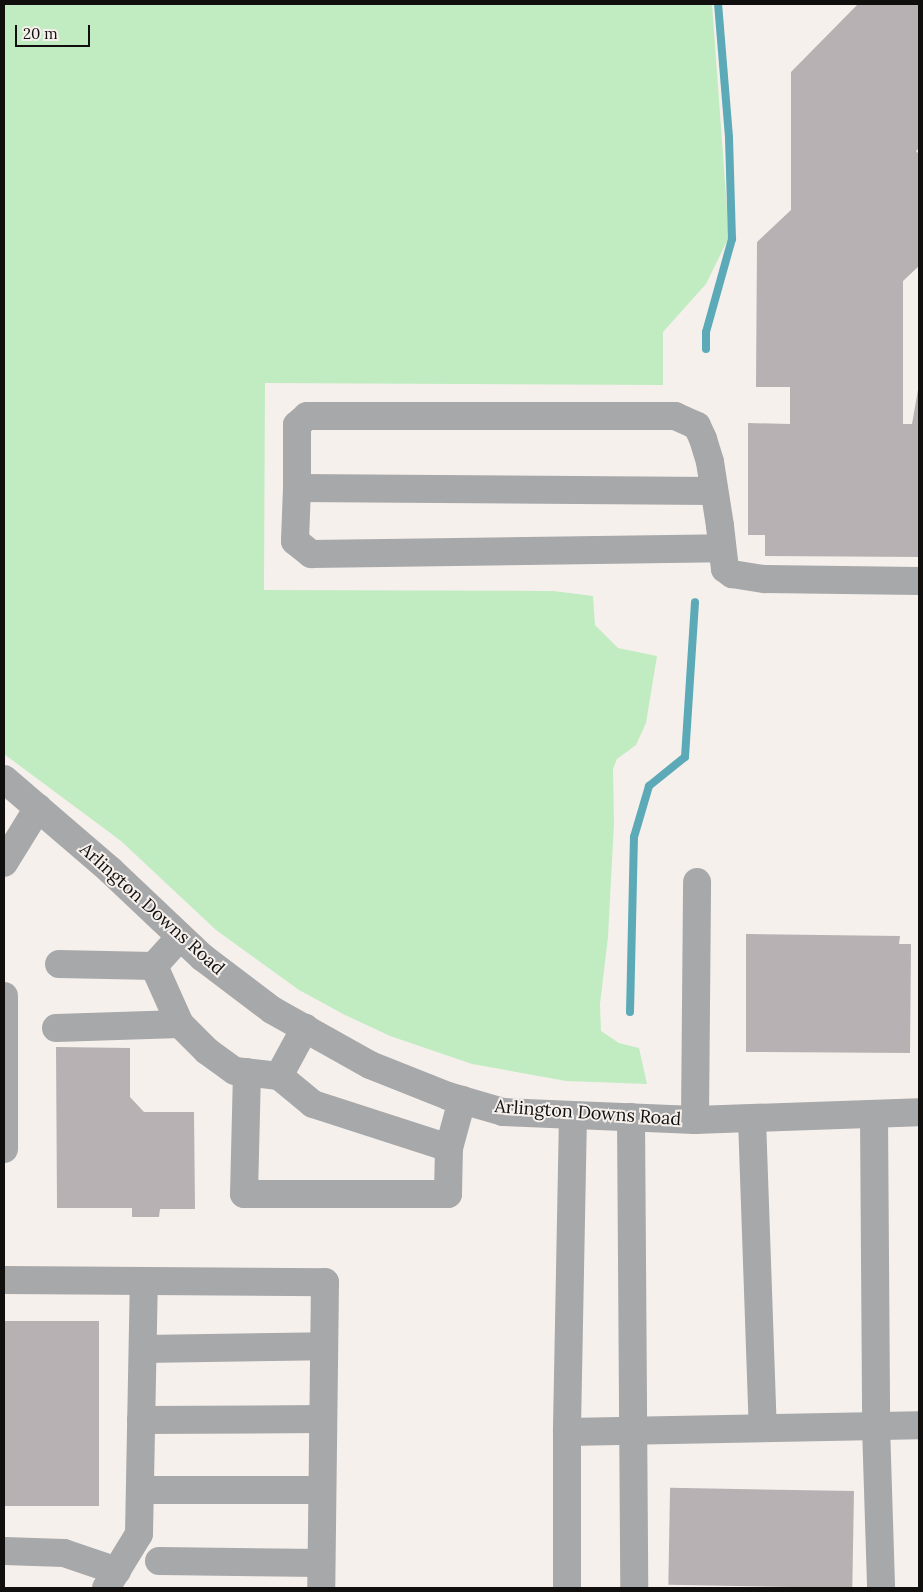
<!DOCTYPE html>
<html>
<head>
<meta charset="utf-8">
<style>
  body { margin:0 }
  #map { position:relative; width:923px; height:1592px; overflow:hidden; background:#f6f0ec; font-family:Lora,serif }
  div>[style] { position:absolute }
  .green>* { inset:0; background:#c1ecc1 }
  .stream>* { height:8px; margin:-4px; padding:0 4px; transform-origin:4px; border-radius:4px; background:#5ca9b7 }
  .building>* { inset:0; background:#b7b1b3; transform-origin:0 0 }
  .minor>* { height:28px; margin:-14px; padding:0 14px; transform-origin:14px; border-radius:14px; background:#a7a8aa }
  span { translate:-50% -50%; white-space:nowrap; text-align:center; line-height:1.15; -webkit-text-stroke:4px #f6f0ec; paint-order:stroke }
  .street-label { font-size:18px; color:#110f0e }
  .frame { position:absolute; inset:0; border:5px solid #110f0e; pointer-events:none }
  .scale { position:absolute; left:15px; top:25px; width:75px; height:22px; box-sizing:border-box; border:2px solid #110f0e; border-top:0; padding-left:6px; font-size:15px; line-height:18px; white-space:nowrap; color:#110f0e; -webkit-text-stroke:4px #f6f0ec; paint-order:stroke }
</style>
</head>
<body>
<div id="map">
  <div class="green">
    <div style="clip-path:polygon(4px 4px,712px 4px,729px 237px,706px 284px,663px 332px,663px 385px,265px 383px,264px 590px,553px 591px,593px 596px,595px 625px,618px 648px,657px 656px,646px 723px,636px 745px,617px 759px,613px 769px,614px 823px,608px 937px,600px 1004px,601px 1031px,619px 1043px,639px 1048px,647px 1084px,566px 1081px,472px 1064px,390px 1036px,345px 1015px,299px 990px,216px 930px,121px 841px,4px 754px)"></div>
  </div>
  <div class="stream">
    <div style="left:706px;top:349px;width:17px;rotate:-90deg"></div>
    <div style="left:706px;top:332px;width:97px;rotate:-74.4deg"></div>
    <div style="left:732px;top:239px;width:102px;rotate:-91.7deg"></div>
    <div style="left:729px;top:137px;width:133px;rotate:-94.7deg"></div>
    <div style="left:630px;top:1012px;width:175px;rotate:-88.7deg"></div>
    <div style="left:634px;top:837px;width:53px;rotate:-73.6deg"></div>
    <div style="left:649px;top:786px;width:46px;rotate:-38.9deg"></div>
    <div style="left:685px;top:757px;width:155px;rotate:-86.3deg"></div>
  </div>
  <div class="building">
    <div style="clip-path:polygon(858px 4px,919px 4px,919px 148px,916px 151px,919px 154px,919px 266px,903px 281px,903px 424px,912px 424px,919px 384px,919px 557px,765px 556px,765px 535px,748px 535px,748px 423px,790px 424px,790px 387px,756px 387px,757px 242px,791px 210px,791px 72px)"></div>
    <div style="clip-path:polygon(746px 934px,900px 936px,899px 944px,911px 944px,910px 1053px,746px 1052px)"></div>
    <div style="clip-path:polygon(56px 1047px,130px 1048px,130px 1097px,144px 1112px,194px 1112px,195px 1209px,160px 1209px,159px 1217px,132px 1217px,132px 1208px,57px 1208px)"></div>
    <div style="left:4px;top:1321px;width:95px;height:185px"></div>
    <div style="left:854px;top:1491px;width:97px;height:184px;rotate:91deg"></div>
  </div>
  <div class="minor">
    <div style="left:297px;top:488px;width:53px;rotate:92.2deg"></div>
    <div style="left:295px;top:541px;width:21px;rotate:39deg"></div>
    <div style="left:311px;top:554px;width:411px;rotate:-0.8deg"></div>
    <div style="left:714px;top:491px;width:417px;rotate:-179.6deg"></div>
    <div style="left:297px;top:488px;width:63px;rotate:-90deg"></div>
    <div style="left:297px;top:425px;width:13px;rotate:-42deg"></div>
    <div style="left:307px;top:416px;width:368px"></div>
    <div style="left:675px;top:416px;width:24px;rotate:24deg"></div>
    <div style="left:697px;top:426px;width:14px;rotate:65deg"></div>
    <div style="left:703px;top:439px;width:24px;rotate:73deg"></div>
    <div style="left:710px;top:462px;width:65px;rotate:81.1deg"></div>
    <div style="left:720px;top:526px;width:43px;rotate:83.4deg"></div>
    <div style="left:725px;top:569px;width:9px;rotate:36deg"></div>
    <div style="left:732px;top:574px;width:33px;rotate:9deg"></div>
    <div style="left:765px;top:579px;width:154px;rotate:0.7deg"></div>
    <div style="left:4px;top:779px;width:140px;rotate:40.6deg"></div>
    <div style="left:110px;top:870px;width:127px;rotate:43.4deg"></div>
    <div style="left:202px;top:957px;width:88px;rotate:37.1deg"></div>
    <div style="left:272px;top:1010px;width:112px;rotate:29.3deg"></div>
    <div style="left:370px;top:1065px;width:84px;rotate:21.7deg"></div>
    <div style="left:448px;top:1096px;width:57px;rotate:16.2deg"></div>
    <div style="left:503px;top:1112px;width:192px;rotate:2.4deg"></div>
    <div style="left:695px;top:1120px;width:224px;rotate:-2deg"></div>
    <div style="left:4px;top:863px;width:65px;rotate:-58.3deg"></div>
    <div style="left:180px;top:937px;width:39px;rotate:132deg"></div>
    <div style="left:154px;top:966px;width:64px;rotate:65.9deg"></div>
    <div style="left:180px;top:1024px;width:38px;rotate:45deg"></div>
    <div style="left:207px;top:1051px;width:34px;rotate:36deg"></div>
    <div style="left:235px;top:1071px;width:44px;rotate:6.5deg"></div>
    <div style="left:279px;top:1076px;width:44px;rotate:39.5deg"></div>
    <div style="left:313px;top:1104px;width:143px;rotate:17.9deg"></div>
    <div style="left:449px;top:1148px;width:50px;rotate:-74.8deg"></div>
    <div style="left:59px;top:964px;width:95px;rotate:1.2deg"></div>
    <div style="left:4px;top:996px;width:153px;rotate:90deg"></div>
    <div style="left:56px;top:1028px;width:124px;rotate:-1.8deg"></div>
    <div style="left:247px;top:1072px;width:122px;rotate:91.4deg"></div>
    <div style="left:244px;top:1194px;width:204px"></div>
    <div style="left:448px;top:1194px;width:46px;rotate:-88.8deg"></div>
    <div style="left:279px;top:1076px;width:55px;rotate:-61.6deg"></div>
    <div style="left:874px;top:1114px;width:312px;rotate:89.6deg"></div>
    <div style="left:876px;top:1426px;width:162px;rotate:88.2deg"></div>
    <div style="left:573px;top:1115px;width:317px;rotate:91.1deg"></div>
    <div style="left:567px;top:1432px;width:352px;rotate:-1.1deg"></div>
    <div style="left:631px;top:1117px;width:471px;rotate:89.6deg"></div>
    <div style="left:752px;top:1119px;width:309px;rotate:88deg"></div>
    <div style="left:695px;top:1120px;width:238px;rotate:-89.5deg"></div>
    <div style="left:4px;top:1280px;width:321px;rotate:0.4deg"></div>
    <div style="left:325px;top:1282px;width:306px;rotate:90.7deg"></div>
    <div style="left:143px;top:1349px;width:181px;rotate:-0.9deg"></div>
    <div style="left:141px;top:1420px;width:182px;rotate:-0.3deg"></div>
    <div style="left:567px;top:1432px;width:156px;rotate:90deg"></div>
    <div style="left:140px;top:1490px;width:182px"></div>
    <div style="left:4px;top:1551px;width:60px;rotate:1.9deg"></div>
    <div style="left:64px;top:1553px;width:56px;rotate:18.8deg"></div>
    <div style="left:159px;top:1561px;width:162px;rotate:0.7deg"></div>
    <div style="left:106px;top:1588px;width:63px;rotate:-58.6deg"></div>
    <div style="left:139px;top:1534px;width:253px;rotate:-88.9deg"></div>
  </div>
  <div class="street-label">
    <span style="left:152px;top:909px;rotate:42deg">Arlington Downs Road</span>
    <span style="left:588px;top:1113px;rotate:4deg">Arlington Downs Road</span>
  </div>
  <div class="frame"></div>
  <div class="scale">20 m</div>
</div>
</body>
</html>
